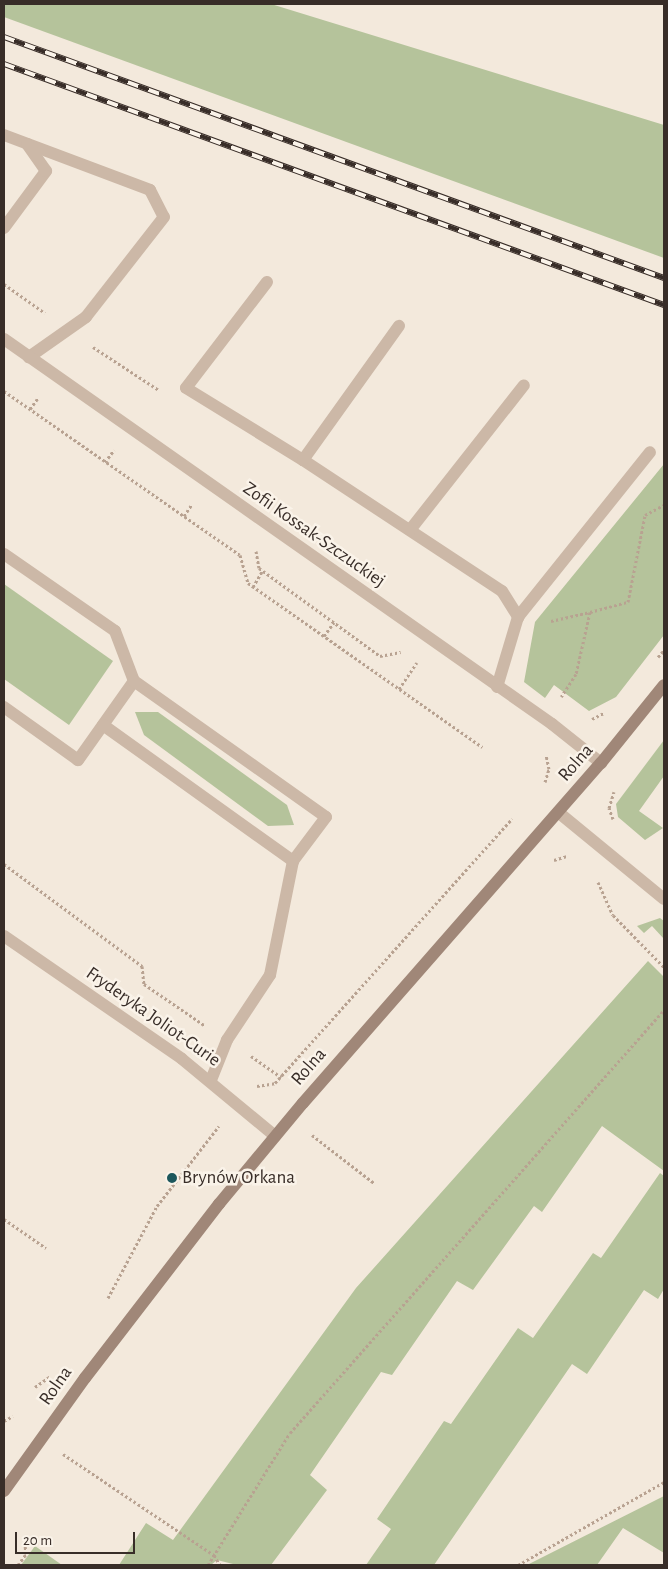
<!DOCTYPE html>
<html>
<head>
<meta charset="utf-8">
<style>
  body { margin:0 }
  #map { position:relative; width:668px; height:1569px; overflow:hidden; background:#f3e9dc; font-family:"Alegreya Sans",sans-serif }
  div>[style] { position:absolute }
  .green>* { inset:0; background:#b5c39b }
  .path>* { height:3px; margin-top:-1.5px; transform-origin:0; background:repeating-linear-gradient(90deg,#b8a291 0 2.5px,transparent 0 5px) }
  .lane>* { height:12px; margin:-6px; padding:0 6px; transform-origin:6px; border-radius:6px; background:#ccb8a7 }
  .street>* { height:12px; margin:-6px; padding:0 6px; transform-origin:6px; border-radius:6px; background:#ccb8a7 }
  .secondary>* { height:12px; margin:-6px; padding:0 6px; transform-origin:6px; border-radius:6px; background:#a08778 }
  .rail>* { height:5.5px; margin-top:-2.75px; transform-origin:0; background:repeating-linear-gradient(90deg,#faf3e9 0 11px,#382d28 0 22px); box-sizing:border-box; border-block:1px solid #382d28 }
  .dots>* { width:14px; height:14px; translate:-50% -50%; box-sizing:border-box; border:2px solid #faf3e9; border-radius:50% }
  span { translate:-50% -50%; white-space:nowrap; text-align:center; line-height:1.15; -webkit-text-stroke:5px #faf3e9; paint-order:stroke }
  .street-label { font-size:19px; color:#382d28 }
  .poi-label { font-size:19px; color:#382d28 }
  .left { translate:0 -50%; text-align:left }
  .frame { position:absolute; inset:0; border:5px solid #382d28; pointer-events:none }
  .scale { position:absolute; left:15px; top:1532px; width:120px; height:22px; box-sizing:border-box; border:2px solid #382d28; border-top:0; padding-left:6px; font-size:15px; line-height:18px; white-space:nowrap; color:#382d28; -webkit-text-stroke:4px #faf3e9; paint-order:stroke }
</style>
</head>
<body>
<div id="map">
  <div class="green">
    <div style="clip-path:polygon(4px 4px,271px 4px,664px 125px,664px 258px,4px 17px)"></div>
    <div style="clip-path:polygon(664px 464px,664px 635px,616px 697px,589px 711px,554px 685px,545px 698px,524px 682px,535px 622px)"></div>
    <div style="clip-path:polygon(4px 584px,113px 661px,69px 725px,4px 679px)"></div>
    <div style="clip-path:polygon(135px 712px,158px 712px,287px 805px,294px 825px,268px 826px,144px 735px)"></div>
    <div style="clip-path:polygon(664px 740px,664px 776px,639px 811px,663px 828px,645px 840px,618px 817px,616px 804px)"></div>
    <div style="clip-path:polygon(660px 918px,664px 921px,664px 939px,652px 926px,644px 933px,637px 926px)"></div>
    <div style="clip-path:polygon(648px 961px,664px 977px,664px 1171px,602px 1126px,542px 1212px,534px 1206px,473px 1290px,457px 1281px,392px 1375px,381px 1372px,310px 1475px,327px 1490px,271px 1565px,237px 1565px,217px 1560px,211px 1565px,119px 1565px,146px 1523px,173px 1540px,356px 1288px)"></div>
    <div style="clip-path:polygon(660px 1173px,664px 1176px,664px 1289px,658px 1299px,644px 1290px,587px 1374px,572px 1364px,434px 1565px,366px 1565px,391px 1529px,377px 1519px,444px 1421px,451px 1424px,518px 1328px,533px 1338px,593px 1253px,601px 1258px)"></div>
    <div style="clip-path:polygon(664px 1496px,664px 1553px,623px 1528px,597px 1565px,527px 1565px)"></div>
    <div style="clip-path:polygon(35px 1546px,62px 1565px,21px 1565px)"></div>
  </div>
  <div class="path">
    <div style="left:4px;top:284px;width:50px;rotate:35.3deg"></div>
    <div style="left:93px;top:347px;width:79px;rotate:33.1deg"></div>
    <div style="left:4px;top:391px;width:287px;rotate:34.8deg"></div>
    <div style="left:240px;top:555px;width:29px;rotate:74deg"></div>
    <div style="left:248px;top:583px;width:286px;rotate:35deg"></div>
    <div style="left:30px;top:409px;width:14px;rotate:-54deg"></div>
    <div style="left:105px;top:462px;width:15px;rotate:-53deg"></div>
    <div style="left:184px;top:516px;width:14px;rotate:-56deg"></div>
    <div style="left:256px;top:551px;width:17px;rotate:80deg"></div>
    <div style="left:259px;top:568px;width:150px;rotate:36deg"></div>
    <div style="left:380px;top:656px;width:21px;rotate:-11deg"></div>
    <div style="left:253px;top:587px;width:20px;rotate:-60deg"></div>
    <div style="left:590px;top:612px;width:39px;rotate:-15deg"></div>
    <div style="left:628px;top:602px;width:89px;rotate:-78.9deg"></div>
    <div style="left:645px;top:515px;width:21px;rotate:-28deg"></div>
    <div style="left:551px;top:621px;width:40px;rotate:-13deg"></div>
    <div style="left:590px;top:612px;width:64px;rotate:102.7deg"></div>
    <div style="left:576px;top:674px;width:27px;rotate:123deg"></div>
    <div style="left:324px;top:636px;width:17px;rotate:-54deg"></div>
    <div style="left:658px;top:657px;width:9px;rotate:-49deg"></div>
    <div style="left:399px;top:689px;width:32px;rotate:-56deg"></div>
    <div style="left:592px;top:719px;width:13px;rotate:-27deg"></div>
    <div style="left:545px;top:782px;width:14px;rotate:-73deg"></div>
    <div style="left:549px;top:769px;width:14px;rotate:-102deg"></div>
    <div style="left:613px;top:819px;width:12px;rotate:-110deg"></div>
    <div style="left:609px;top:808px;width:17px;rotate:-73deg"></div>
    <div style="left:554px;top:860px;width:14px;rotate:-17deg"></div>
    <div style="left:4px;top:864px;width:172px;rotate:36.5deg"></div>
    <div style="left:142px;top:966px;width:18px;rotate:84deg"></div>
    <div style="left:144px;top:984px;width:73px;rotate:34.3deg"></div>
    <div style="left:598px;top:882px;width:36px;rotate:66deg"></div>
    <div style="left:613px;top:915px;width:73px;rotate:45.6deg"></div>
    <div style="left:251px;top:1056px;width:37px;rotate:35deg"></div>
    <div style="left:257px;top:1086px;width:18px;rotate:-9deg"></div>
    <div style="left:275px;top:1083px;width:355px;rotate:-48.1deg"></div>
    <div style="left:312px;top:1135px;width:78px;rotate:37.7deg"></div>
    <div style="left:4px;top:1219px;width:51px;rotate:34.6deg"></div>
    <div style="left:108px;top:1298px;width:104px;rotate:-62deg"></div>
    <div style="left:157px;top:1206px;width:101px;rotate:-52.2deg"></div>
    <div style="left:35px;top:1387px;width:19px;rotate:-35deg"></div>
    <div style="left:4px;top:1421px;width:10px;rotate:-29deg"></div>
    <div style="left:63px;top:1454px;width:182px;rotate:33.8deg"></div>
    <div style="left:214px;top:1555px;width:12px;rotate:59deg"></div>
    <div style="left:18px;top:1565px;width:14px;rotate:-54deg"></div>
    <div style="left:26px;top:1554px;width:10px;rotate:-96deg"></div>
    <div style="left:208px;top:1565px;width:155px;rotate:-58.2deg"></div>
    <div style="left:290px;top:1433px;width:565px;rotate:-48.52deg"></div>
    <div style="left:518px;top:1565px;width:168px;rotate:-29.6deg"></div>
  </div>
  <div class="lane">
    <div style="left:4px;top:135px;width:156px;rotate:20.6deg"></div>
    <div style="left:150px;top:190px;width:30px;rotate:63deg"></div>
    <div style="left:164px;top:217px;width:127px;rotate:128deg"></div>
    <div style="left:86px;top:317px;width:70px;rotate:144.9deg"></div>
    <div style="left:4px;top:228px;width:71px;rotate:-53.6deg"></div>
    <div style="left:46px;top:171px;width:33px;rotate:-125deg"></div>
    <div style="left:267px;top:282px;width:133px;rotate:127.4deg"></div>
    <div style="left:186px;top:388px;width:137px;rotate:31.6deg"></div>
    <div style="left:303px;top:460px;width:238px;rotate:33.4deg"></div>
    <div style="left:502px;top:591px;width:31px;rotate:58deg"></div>
    <div style="left:518px;top:617px;width:73px;rotate:106.7deg"></div>
    <div style="left:303px;top:460px;width:165px;rotate:-54.4deg"></div>
    <div style="left:410px;top:530px;width:184px;rotate:-51.8deg"></div>
    <div style="left:4px;top:554px;width:135px;rotate:34.7deg"></div>
    <div style="left:115px;top:631px;width:53px;rotate:69.2deg"></div>
    <div style="left:134px;top:681px;width:97px;rotate:125.3deg"></div>
    <div style="left:78px;top:760px;width:91px;rotate:-144.4deg"></div>
    <div style="left:518px;top:617px;width:211px;rotate:-51.3deg"></div>
    <div style="left:134px;top:681px;width:235px;rotate:35.3deg"></div>
    <div style="left:326px;top:817px;width:55px;rotate:126.9deg"></div>
    <div style="left:293px;top:861px;width:116px;rotate:101.4deg"></div>
    <div style="left:270px;top:975px;width:78px;rotate:123.5deg"></div>
    <div style="left:227px;top:1040px;width:43px;rotate:111.8deg"></div>
    <div style="left:103px;top:725px;width:234px;rotate:35.6deg"></div>
  </div>
  <div class="street">
    <div style="left:4px;top:339px;width:670px;rotate:35.09deg"></div>
    <div style="left:552px;top:724px;width:63px;rotate:38.5deg"></div>
    <div style="left:558px;top:812px;width:137px;rotate:39.4deg"></div>
    <div style="left:4px;top:936px;width:216px;rotate:34.6deg"></div>
    <div style="left:182px;top:1059px;width:121px;rotate:39.6deg"></div>
  </div>
  <div class="secondary">
    <div style="left:4px;top:1491px;width:139px;rotate:-54.4deg"></div>
    <div style="left:85px;top:1378px;width:220px;rotate:-52.4deg"></div>
    <div style="left:219px;top:1204px;width:131px;rotate:-50.3deg"></div>
    <div style="left:303px;top:1103px;width:452px;rotate:-48.8deg"></div>
    <div style="left:601px;top:763px;width:100px;rotate:-51.1deg"></div>
  </div>
  <div class="rail">
    <div style="left:4px;top:37px;width:703px;rotate:20.06deg"></div>
    <div style="left:4px;top:64px;width:703px;rotate:20.06deg"></div>
  </div>
  <div class="dots">
    <div style="left:172px;top:1178px;background:#1c575c"></div>
  </div>
  <div class="street-label">
    <span style="left:314px;top:535px;rotate:35deg">Zofii Kossak-Szczuckiej</span>
    <span style="left:576px;top:763px;rotate:-49deg">Rolna</span>
    <span style="left:153px;top:1017px;rotate:35deg">Fryderyka Joliot-Curie</span>
    <span style="left:309px;top:1067px;rotate:-49deg">Rolna</span>
    <span style="left:56px;top:1386px;rotate:-55deg">Rolna</span>
  </div>
  <div class="poi-label">
    <span class="left" style="left:182px;top:1178px">Brynów Orkana</span>
  </div>
  <div class="frame"></div>
  <div class="scale">20 m</div>
</div>
</body>
</html>
